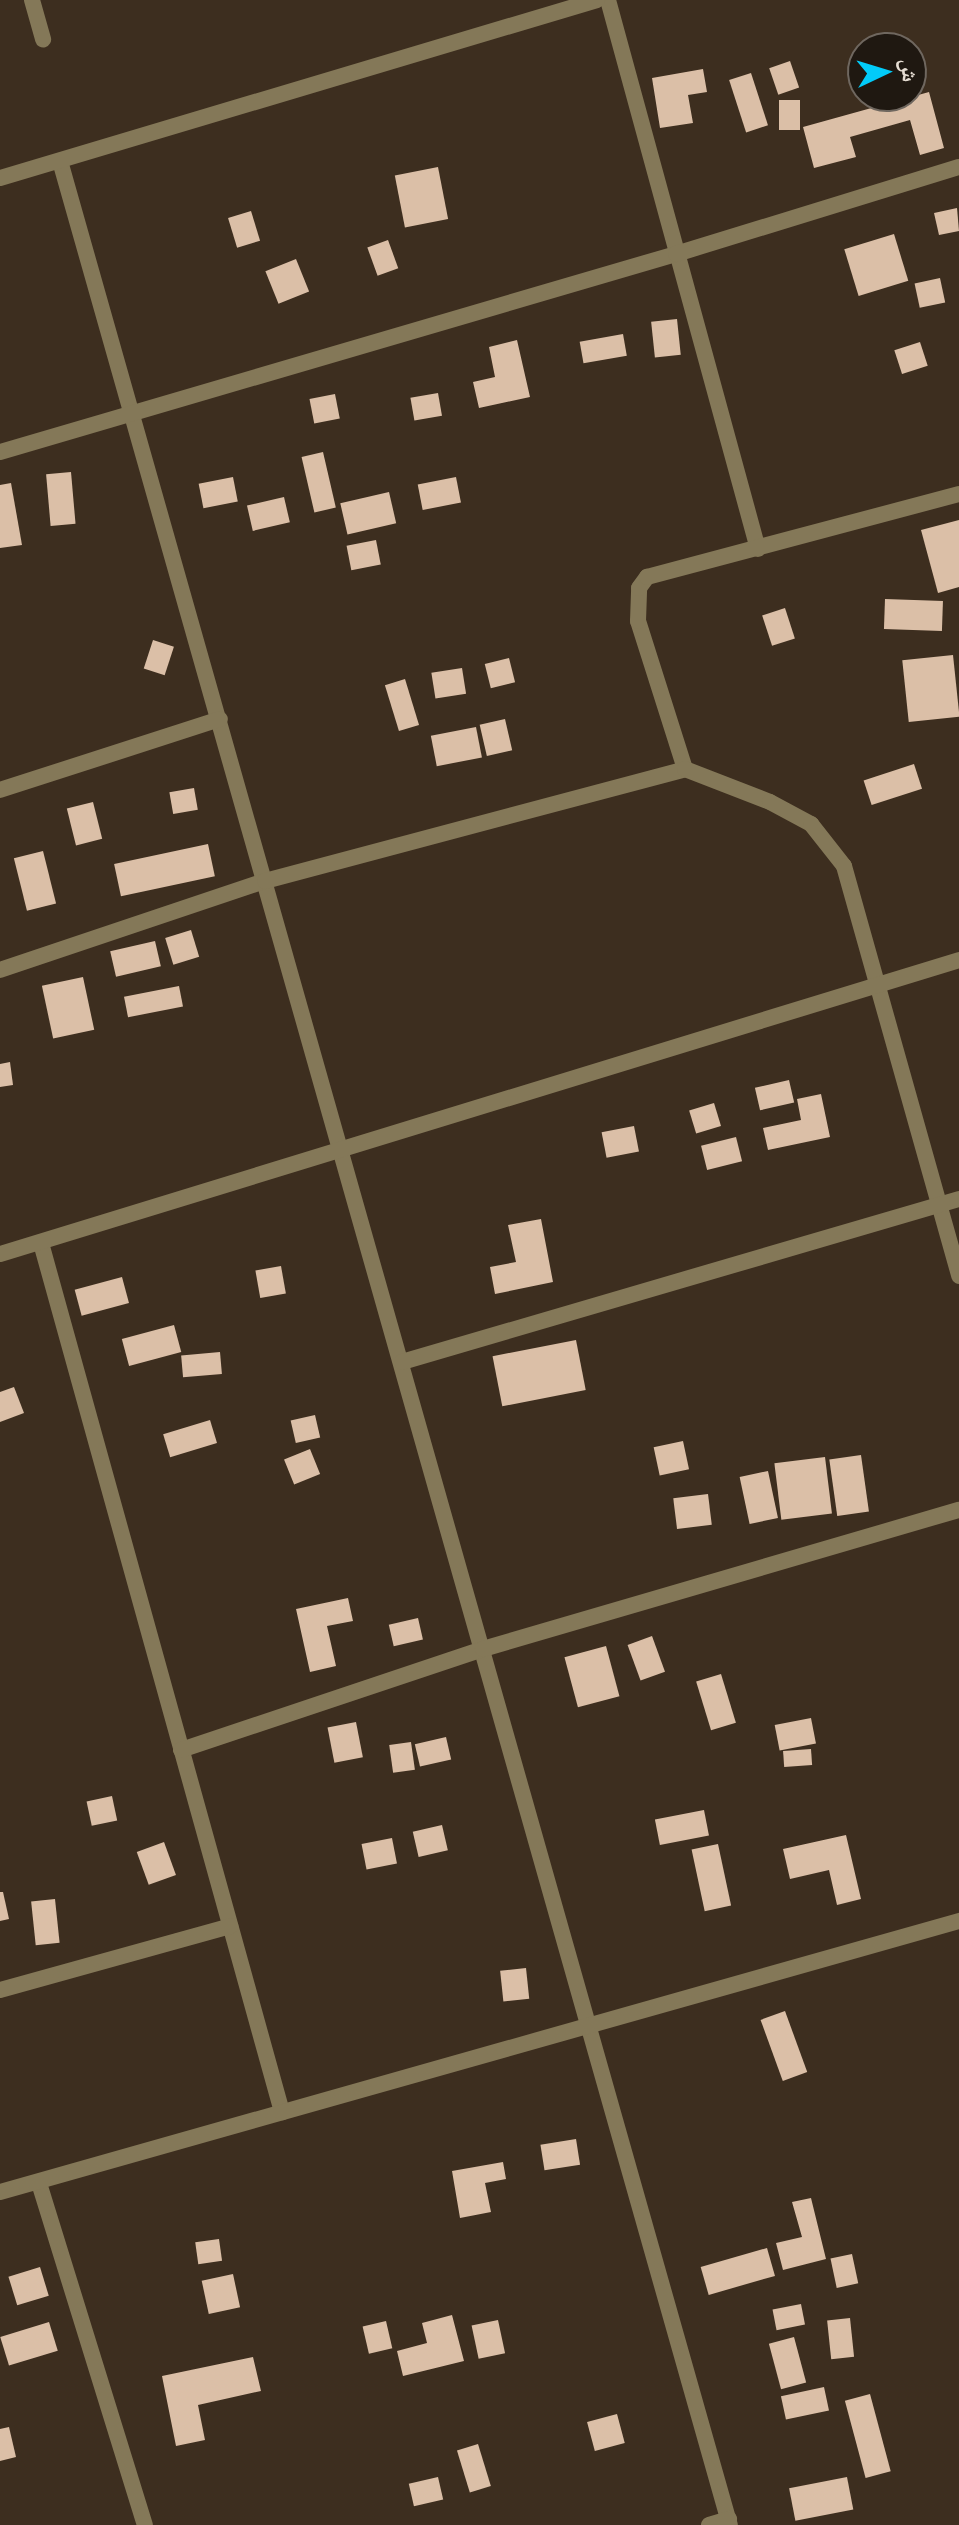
<!DOCTYPE html>
<html>
<head>
<meta charset="utf-8">
<style>
  body { margin:0 }
  #map { position:relative; width:959px; height:2525px; overflow:hidden; background:#3d2e1f; font-family:Signika,"Noto Naskh Arabic",sans-serif }
  div>[style] { position:absolute }
  .building>* { inset:0; background:#dbbfa7; transform-origin:0 0 }
  .minor>* { height:16px; margin:-8px; padding:0 8px; transform-origin:8px; border-radius:8px; background:#847858 }
  span { translate:-50% -50%; white-space:nowrap; text-align:center; line-height:1.15; -webkit-text-stroke:8px #1f1811; paint-order:stroke }
  .north { position:absolute; left:847px; top:32px; width:80px; height:80px; box-sizing:border-box; background:#1f1811; border:2px solid #6f675f; border-radius:50%; rotate:86deg; font-size:22px; font-weight:700; line-height:32px; text-align:center; color:#e6ddd3 }
  .north::after { content:''; display:block; margin:auto; width:28px; height:36px; background:#02cbf9; clip-path:polygon(50% 0,100% 100%,50% 72%,0 100%) }
</style>
</head>
<body>
<div id="map">
  <div class="building">
    <div style="left:790px;top:61px;width:28px;height:22px;rotate:71deg"></div>
    <div style="clip-path:polygon(703px 69px,707px 92px,688px 95px,693px 123px,660px 128px,652px 78px)"></div>
    <div style="left:751px;top:73px;width:55px;height:23px;rotate:72deg"></div>
    <div style="clip-path:polygon(929px 92px,944px 148px,920px 155px,910px 120px,850px 137px,856px 157px,814px 168px,803px 127px)"></div>
    <div style="left:779px;top:100px;width:21px;height:30px"></div>
    <div style="left:438px;top:167px;width:53px;height:44px;rotate:79deg"></div>
    <div style="clip-path:polygon(957px 208px,959px 231px,939px 235px,934px 213px)"></div>
    <div style="left:251px;top:211px;width:31px;height:24px;rotate:73deg"></div>
    <div style="left:894px;top:234px;width:49px;height:52px;rotate:73deg"></div>
    <div style="left:388px;top:240px;width:30px;height:22px;rotate:70deg"></div>
    <div style="left:296px;top:259px;width:35px;height:33px;rotate:68deg"></div>
    <div style="left:940px;top:278px;width:25px;height:26px;rotate:78deg"></div>
    <div style="left:677px;top:319px;width:36px;height:26px;rotate:84deg"></div>
    <div style="left:623px;top:334px;width:22px;height:44px;rotate:80deg"></div>
    <div style="clip-path:polygon(517px 340px,530px 397px,479px 408px,473px 382px,495px 377px,489px 347px)"></div>
    <div style="left:920px;top:342px;width:25px;height:27px;rotate:72deg"></div>
    <div style="left:438px;top:393px;width:23px;height:28px;rotate:80deg"></div>
    <div style="left:335px;top:394px;width:25px;height:26px;rotate:79deg"></div>
    <div style="left:323px;top:452px;width:57px;height:22px;rotate:77deg"></div>
    <div style="left:71px;top:472px;width:52px;height:25px;rotate:85deg"></div>
    <div style="left:233px;top:477px;width:25px;height:35px;rotate:79deg"></div>
    <div style="left:456px;top:477px;width:26px;height:39px;rotate:79deg"></div>
    <div style="clip-path:polygon(11px 483px,22px 545px,0 548px,0 485px)"></div>
    <div style="left:389px;top:492px;width:32px;height:50px;rotate:77deg"></div>
    <div style="left:284px;top:497px;width:26px;height:38px;rotate:77deg"></div>
    <div style="clip-path:polygon(959px 520px,959px 587px,938px 593px,921px 530px)"></div>
    <div style="left:376px;top:540px;width:25px;height:30px;rotate:79deg"></div>
    <div style="left:885px;top:599px;width:58px;height:30px;rotate:2deg"></div>
    <div style="left:785px;top:608px;width:32px;height:24px;rotate:72deg"></div>
    <div style="left:153px;top:640px;width:22px;height:30px;rotate:18deg"></div>
    <div style="left:953px;top:655px;width:62px;height:51px;rotate:84deg"></div>
    <div style="left:509px;top:658px;width:25px;height:25px;rotate:76deg"></div>
    <div style="left:462px;top:668px;width:26px;height:31px;rotate:81deg"></div>
    <div style="left:405px;top:679px;width:48px;height:21px;rotate:73deg"></div>
    <div style="left:505px;top:719px;width:32px;height:26px;rotate:77deg"></div>
    <div style="left:476px;top:727px;width:31px;height:46px;rotate:79deg"></div>
    <div style="left:914px;top:764px;width:26px;height:53px;rotate:72deg"></div>
    <div style="left:194px;top:788px;width:22px;height:25px;rotate:80deg"></div>
    <div style="left:93px;top:802px;width:38px;height:27px;rotate:76deg"></div>
    <div style="left:208px;top:844px;width:33px;height:96px;rotate:78deg"></div>
    <div style="left:43px;top:851px;width:54px;height:30px;rotate:76deg"></div>
    <div style="left:191px;top:930px;width:28px;height:27px;rotate:73deg"></div>
    <div style="left:155px;top:941px;width:26px;height:46px;rotate:77deg"></div>
    <div style="left:83px;top:977px;width:54px;height:42px;rotate:78deg"></div>
    <div style="left:179px;top:986px;width:21px;height:56px;rotate:79deg"></div>
    <div style="clip-path:polygon(10px 1062px,13px 1085px,0 1087px,0 1064px)"></div>
    <div style="left:789px;top:1080px;width:23px;height:35px;rotate:77deg"></div>
    <div style="clip-path:polygon(821px 1094px,830px 1137px,768px 1150px,763px 1128px,801px 1120px,797px 1099px)"></div>
    <div style="left:714px;top:1103px;width:24px;height:26px;rotate:73deg"></div>
    <div style="left:634px;top:1126px;width:26px;height:33px;rotate:79deg"></div>
    <div style="left:736px;top:1137px;width:25px;height:36px;rotate:76deg"></div>
    <div style="clip-path:polygon(541px 1219px,553px 1282px,495px 1294px,490px 1267px,516px 1262px,508px 1225px)"></div>
    <div style="left:281px;top:1266px;width:28px;height:26px;rotate:80deg"></div>
    <div style="left:122px;top:1277px;width:27px;height:49px;rotate:75deg"></div>
    <div style="left:174px;top:1325px;width:28px;height:54px;rotate:75deg"></div>
    <div style="left:576px;top:1340px;width:51px;height:85px;rotate:79deg"></div>
    <div style="left:220px;top:1352px;width:22px;height:39px;rotate:85deg"></div>
    <div style="clip-path:polygon(14px 1387px,24px 1413px,0 1422px,0 1392px)"></div>
    <div style="left:315px;top:1415px;width:23px;height:25px;rotate:77deg"></div>
    <div style="left:210px;top:1420px;width:24px;height:49px;rotate:73deg"></div>
    <div style="left:683px;top:1441px;width:29px;height:30px;rotate:78deg"></div>
    <div style="left:310px;top:1449px;width:27px;height:28px;rotate:68deg"></div>
    <div style="left:861px;top:1455px;width:57px;height:32px;rotate:82deg"></div>
    <div style="left:825px;top:1457px;width:57px;height:51px;rotate:83deg"></div>
    <div style="left:768px;top:1471px;width:48px;height:29px;rotate:78deg"></div>
    <div style="left:708px;top:1494px;width:31px;height:35px;rotate:83deg"></div>
    <div style="clip-path:polygon(348px 1598px,353px 1621px,327px 1626px,336px 1666px,310px 1672px,296px 1609px)"></div>
    <div style="left:418px;top:1618px;width:22px;height:30px;rotate:77deg"></div>
    <div style="left:652px;top:1636px;width:38px;height:26px;rotate:70deg"></div>
    <div style="left:606px;top:1646px;width:52px;height:43px;rotate:75deg"></div>
    <div style="left:721px;top:1674px;width:51px;height:26px;rotate:73deg"></div>
    <div style="left:811px;top:1718px;width:26px;height:37px;rotate:79deg"></div>
    <div style="left:356px;top:1722px;width:36px;height:29px;rotate:79deg"></div>
    <div style="left:446px;top:1737px;width:23px;height:32px;rotate:77deg"></div>
    <div style="left:411px;top:1742px;width:28px;height:22px;rotate:82deg"></div>
    <div style="left:811px;top:1749px;width:16px;height:28px;rotate:86deg"></div>
    <div style="left:112px;top:1796px;width:25px;height:26px;rotate:78deg"></div>
    <div style="left:704px;top:1810px;width:26px;height:50px;rotate:79deg"></div>
    <div style="left:442px;top:1825px;width:26px;height:30px;rotate:77deg"></div>
    <div style="clip-path:polygon(846px 1835px,861px 1899px,837px 1905px,829px 1870px,790px 1879px,783px 1849px)"></div>
    <div style="left:392px;top:1838px;width:26px;height:31px;rotate:79deg"></div>
    <div style="left:164px;top:1842px;width:35px;height:29px;rotate:70deg"></div>
    <div style="left:718px;top:1844px;width:63px;height:27px;rotate:78deg"></div>
    <div style="clip-path:polygon(0 1892px,3px 1892px,9px 1919px,0 1921px)"></div>
    <div style="left:55px;top:1899px;width:44px;height:24px;rotate:84deg"></div>
    <div style="left:526px;top:1968px;width:31px;height:26px;rotate:84deg"></div>
    <div style="left:785px;top:2011px;width:65px;height:26px;rotate:70deg"></div>
    <div style="left:576px;top:2139px;width:26px;height:36px;rotate:81deg"></div>
    <div style="clip-path:polygon(503px 2162px,506px 2179px,485px 2183px,491px 2212px,460px 2218px,452px 2171px)"></div>
    <div style="clip-path:polygon(811px 2198px,826px 2259px,783px 2270px,776px 2243px,802px 2237px,792px 2202px)"></div>
    <div style="left:219px;top:2239px;width:22px;height:24px;rotate:82deg"></div>
    <div style="left:767px;top:2248px;width:29px;height:69px;rotate:74deg"></div>
    <div style="left:852px;top:2254px;width:30px;height:22px;rotate:78deg"></div>
    <div style="left:40px;top:2267px;width:30px;height:33px;rotate:73deg"></div>
    <div style="left:233px;top:2274px;width:34px;height:32px;rotate:78deg"></div>
    <div style="left:801px;top:2304px;width:21px;height:29px;rotate:79deg"></div>
    <div style="clip-path:polygon(452px 2315px,464px 2361px,403px 2376px,397px 2351px,427px 2343px,422px 2323px)"></div>
    <div style="left:850px;top:2318px;width:39px;height:23px;rotate:84deg"></div>
    <div style="left:498px;top:2320px;width:34px;height:27px;rotate:78deg"></div>
    <div style="left:386px;top:2321px;width:28px;height:24px;rotate:77deg"></div>
    <div style="left:49px;top:2322px;width:30px;height:51px;rotate:73deg"></div>
    <div style="left:794px;top:2337px;width:47px;height:26px;rotate:75deg"></div>
    <div style="clip-path:polygon(253px 2357px,261px 2391px,198px 2405px,205px 2440px,176px 2446px,162px 2376px)"></div>
    <div style="left:824px;top:2387px;width:24px;height:44px;rotate:78deg"></div>
    <div style="left:870px;top:2394px;width:80px;height:26px;rotate:75deg"></div>
    <div style="left:617px;top:2414px;width:30px;height:31px;rotate:75deg"></div>
    <div style="clip-path:polygon(9px 2427px,16px 2457px,0 2461px,0 2429px)"></div>
    <div style="left:478px;top:2444px;width:44px;height:22px;rotate:73deg"></div>
    <div style="left:438px;top:2477px;width:23px;height:30px;rotate:77deg"></div>
    <div style="left:847px;top:2477px;width:33px;height:59px;rotate:79deg"></div>
  </div>
  <div class="minor">
    <div style="left:32px;top:0;width:41px;rotate:74.2deg"></div>
    <div style="left:608px;top:0;width:569px;rotate:74.72deg"></div>
    <div style="left:60px;top:161px;width:2457px;rotate:74.18deg"></div>
    <div style="left:0;top:178px;width:623px;rotate:-16.6deg"></div>
    <div style="left:0;top:452px;width:704px;rotate:-16.33deg"></div>
    <div style="left:676px;top:254px;width:296px;rotate:-17.1deg"></div>
    <div style="left:685px;top:769px;width:155px;rotate:-107.6deg"></div>
    <div style="left:638px;top:621px;width:33px;rotate:-88deg"></div>
    <div style="left:639px;top:588px;width:14px;rotate:-54deg"></div>
    <div style="left:647px;top:577px;width:323px;rotate:-14.9deg"></div>
    <div style="left:0;top:790px;width:231px;rotate:-17.9deg"></div>
    <div style="left:0;top:970px;width:280px;rotate:-18.6deg"></div>
    <div style="left:265px;top:881px;width:435px;rotate:-14.9deg"></div>
    <div style="left:685px;top:769px;width:91px;rotate:21.2deg"></div>
    <div style="left:770px;top:802px;width:47px;rotate:28.2deg"></div>
    <div style="left:811px;top:824px;width:53px;rotate:51.8deg"></div>
    <div style="left:844px;top:866px;width:426px;rotate:74.3deg"></div>
    <div style="left:41px;top:1243px;width:902px;rotate:74.5deg"></div>
    <div style="left:0;top:1254px;width:1003px;rotate:-17.04deg"></div>
    <div style="left:402px;top:1362px;width:580px;rotate:-16.31deg"></div>
    <div style="left:181px;top:1750px;width:318px;rotate:-18.5deg"></div>
    <div style="left:483px;top:1649px;width:496px;rotate:-16.3deg"></div>
    <div style="left:0;top:1990px;width:239px;rotate:-15.5deg"></div>
    <div style="left:39px;top:2183px;width:358px;rotate:72.8deg"></div>
    <div style="left:0;top:2192px;width:997px;rotate:-15.78deg"></div>
    <div style="left:709px;top:2525px;width:21px;rotate:-17deg"></div>
  </div>
  <div class="north">ش</div>
</div>
</body>
</html>
